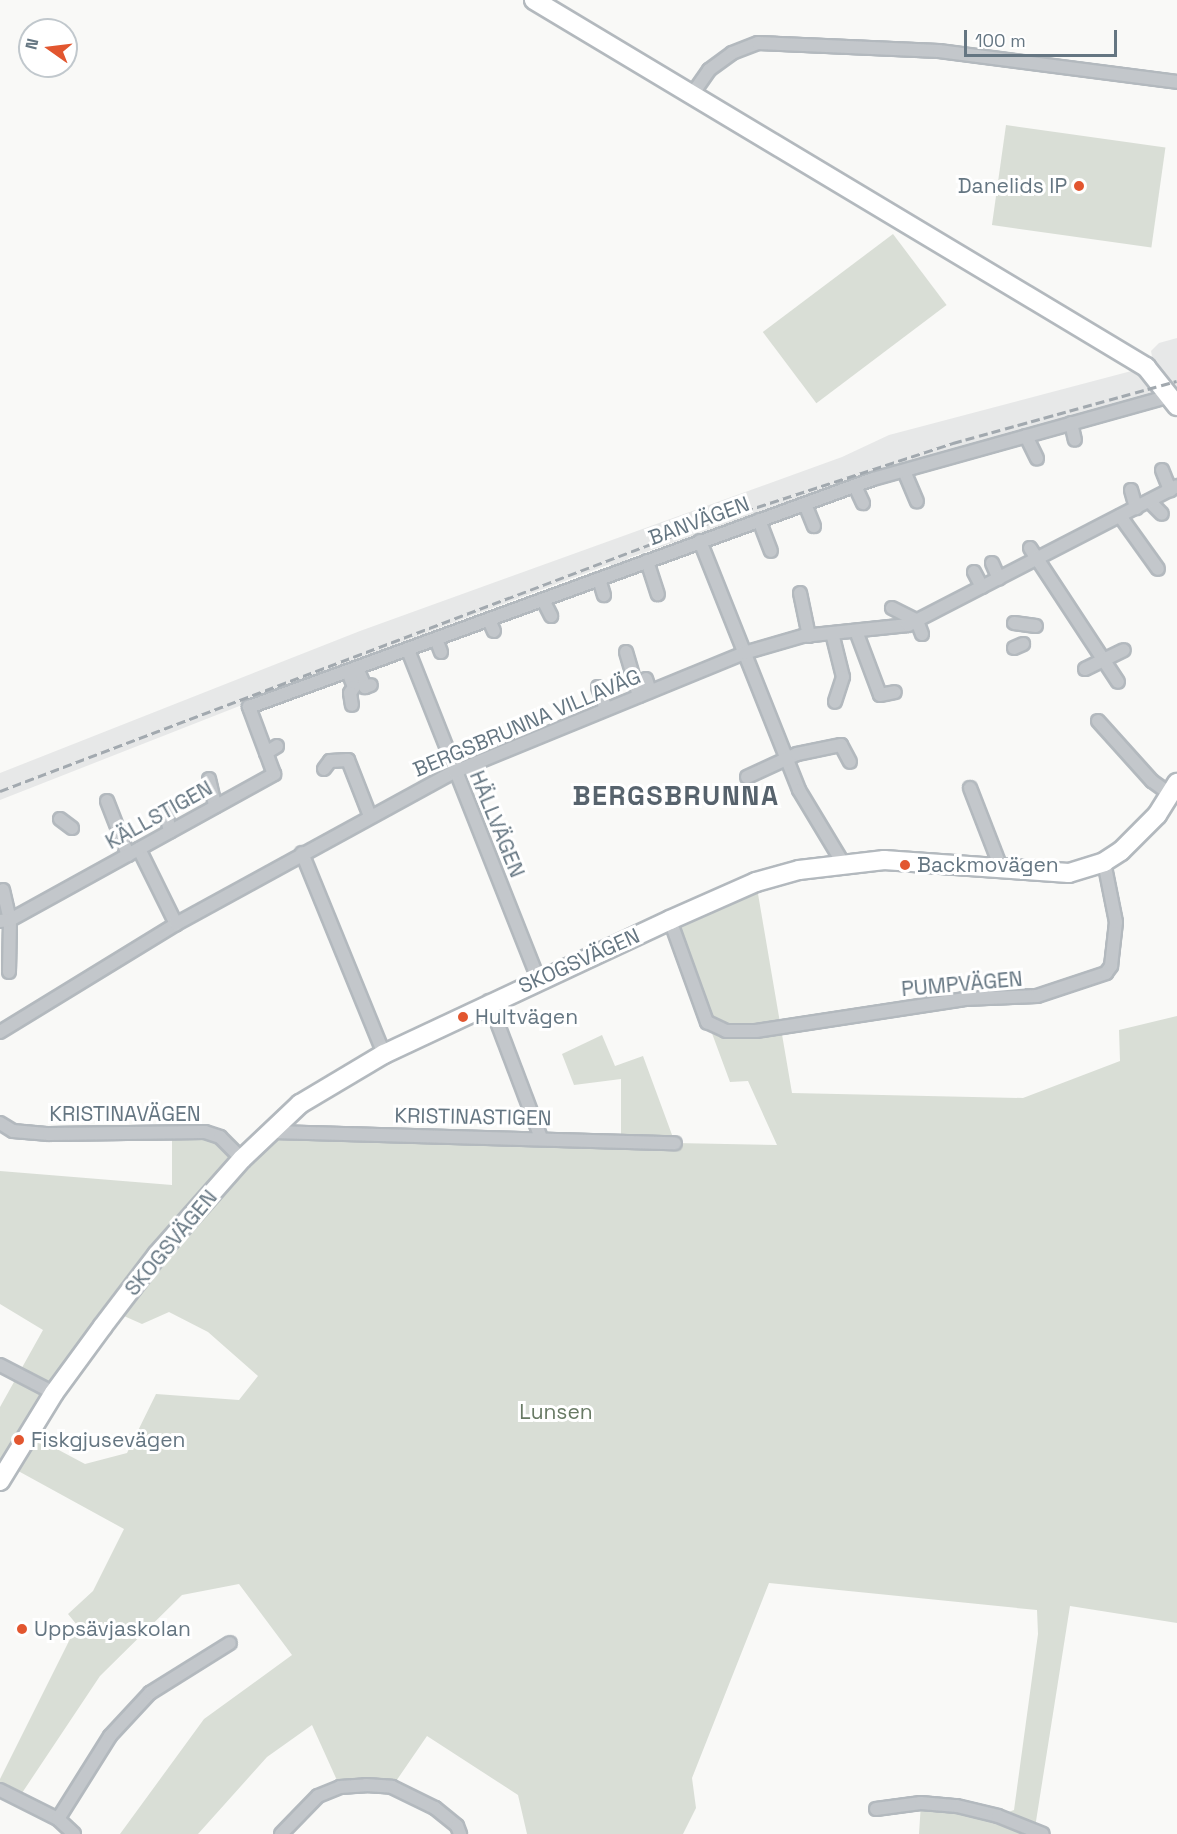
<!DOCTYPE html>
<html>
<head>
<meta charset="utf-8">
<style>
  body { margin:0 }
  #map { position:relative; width:1177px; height:1834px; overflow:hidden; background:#f9f9f7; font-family:"Space Grotesk",sans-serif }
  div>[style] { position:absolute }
  .built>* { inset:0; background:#e7e8e8 }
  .green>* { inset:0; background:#d9ded6; transform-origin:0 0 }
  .roads { filter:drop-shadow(2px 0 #b3b9be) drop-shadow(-2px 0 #b3b9be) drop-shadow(0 2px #b3b9be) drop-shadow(0 -2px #b3b9be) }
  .street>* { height:12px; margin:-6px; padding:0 6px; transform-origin:6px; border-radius:6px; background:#c3c7cb }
  .secondary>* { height:18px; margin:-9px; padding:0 9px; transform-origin:9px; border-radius:9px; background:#fff }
  .rail>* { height:3px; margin-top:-1.5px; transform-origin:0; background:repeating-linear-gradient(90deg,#a2a9af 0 9px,transparent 0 13.5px) }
  .dots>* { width:16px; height:16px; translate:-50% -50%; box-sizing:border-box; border:3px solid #fff; border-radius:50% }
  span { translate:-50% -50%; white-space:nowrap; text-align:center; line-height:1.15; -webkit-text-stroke:6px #fff; paint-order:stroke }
  .poi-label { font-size:21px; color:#657682 }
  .right { translate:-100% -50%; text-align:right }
  .left { translate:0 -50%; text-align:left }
  .street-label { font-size:21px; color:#657682 }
  .park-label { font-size:21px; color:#687a64 }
  .district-label { font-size:27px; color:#57636d; font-weight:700; letter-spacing:1.5px }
  .north { position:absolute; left:18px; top:18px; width:60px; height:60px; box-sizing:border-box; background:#fff; border:2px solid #c1c8cd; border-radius:50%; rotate:284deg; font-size:16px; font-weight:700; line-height:24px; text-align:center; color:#657682 }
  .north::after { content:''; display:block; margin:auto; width:21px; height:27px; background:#e2562f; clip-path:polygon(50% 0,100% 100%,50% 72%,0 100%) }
  .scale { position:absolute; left:964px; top:30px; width:153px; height:27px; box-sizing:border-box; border:3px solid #657682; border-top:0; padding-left:8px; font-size:18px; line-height:21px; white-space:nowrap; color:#657682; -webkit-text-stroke:4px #fff; paint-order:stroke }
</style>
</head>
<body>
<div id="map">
  <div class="built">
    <div style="clip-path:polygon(1177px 338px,1177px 389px,1174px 390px,1153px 362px,1151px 351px,1159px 343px)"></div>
    <div style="clip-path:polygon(1139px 369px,1162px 394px,866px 477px,628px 558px,629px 563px,613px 569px,610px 564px,241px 702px,242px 705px,0 800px,0 773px,360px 631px,842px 457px,889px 435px)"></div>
  </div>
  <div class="green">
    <div style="left:1006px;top:125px;width:161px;height:101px;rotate:8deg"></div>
    <div style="left:893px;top:234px;width:89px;height:163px;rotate:53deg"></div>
    <div style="clip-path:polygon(evenodd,756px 882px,792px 1093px,1023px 1098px,1120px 1061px,1119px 1030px,1177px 1016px,1177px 1623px,1070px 1606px,1034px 1834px,919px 1834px,921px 1803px,998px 1816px,1014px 1810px,1038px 1634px,1037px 1610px,769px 1583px,692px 1778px,696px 1808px,683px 1834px,527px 1834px,518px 1795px,427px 1736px,392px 1787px,340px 1787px,312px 1725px,267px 1757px,198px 1834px,120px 1834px,204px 1719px,292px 1655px,239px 1584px,182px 1595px,100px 1676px,18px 1799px,0 1790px,0 1779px,77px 1625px,68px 1614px,93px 1591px,124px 1529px,0 1461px,0 1407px,43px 1330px,0 1304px,0 1171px,172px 1185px,172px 1131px,205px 1132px,242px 1159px,270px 1132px,621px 1141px,621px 1079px,574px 1085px,562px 1054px,602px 1035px,615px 1066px,643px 1056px,675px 1143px,777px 1145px,748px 1081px,730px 1082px,670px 920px,756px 882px,169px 1312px,208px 1332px,258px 1376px,239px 1400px,156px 1394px,127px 1453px,85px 1464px,55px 1448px,18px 1437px,95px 1323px,124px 1316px,142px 1324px,169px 1312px)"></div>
  </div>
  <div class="roads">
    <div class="street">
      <div style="left:691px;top:96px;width:32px;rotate:-55deg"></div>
      <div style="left:709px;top:70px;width:29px;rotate:-36deg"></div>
      <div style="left:732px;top:53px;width:28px;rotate:-21deg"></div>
      <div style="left:758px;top:43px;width:181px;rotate:2.5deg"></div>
      <div style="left:939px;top:51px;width:240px;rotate:7.4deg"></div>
      <div style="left:1071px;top:423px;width:17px;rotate:77deg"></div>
      <div style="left:1026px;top:436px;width:25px;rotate:64deg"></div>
      <div style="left:1162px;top:470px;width:22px;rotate:68deg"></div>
      <div style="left:904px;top:471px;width:33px;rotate:67deg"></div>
      <div style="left:855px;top:486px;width:19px;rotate:65deg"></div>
      <div style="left:1131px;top:490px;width:19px;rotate:74deg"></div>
      <div style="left:1149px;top:501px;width:18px;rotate:45deg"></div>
      <div style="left:805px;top:504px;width:24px;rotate:68deg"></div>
      <div style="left:1120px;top:516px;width:65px;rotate:54.4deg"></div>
      <div style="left:759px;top:520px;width:33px;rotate:69deg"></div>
      <div style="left:700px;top:541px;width:268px;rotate:68.3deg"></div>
      <div style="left:799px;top:790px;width:85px;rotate:58.9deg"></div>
      <div style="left:1030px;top:548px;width:160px;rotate:56.7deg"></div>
      <div style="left:647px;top:561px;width:35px;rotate:72deg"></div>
      <div style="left:992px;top:563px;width:17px;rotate:66deg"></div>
      <div style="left:974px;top:572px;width:17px;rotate:62deg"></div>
      <div style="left:599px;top:579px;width:17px;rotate:73deg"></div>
      <div style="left:800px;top:593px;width:44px;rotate:78.2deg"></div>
      <div style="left:543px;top:600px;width:18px;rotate:63deg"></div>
      <div style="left:892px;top:608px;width:28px;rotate:27deg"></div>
      <div style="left:917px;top:621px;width:14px;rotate:69deg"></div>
      <div style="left:489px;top:620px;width:12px;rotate:66deg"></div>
      <div style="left:1014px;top:623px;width:22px;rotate:8deg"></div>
      <div style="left:856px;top:631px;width:68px;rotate:69.4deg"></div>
      <div style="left:880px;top:695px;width:15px;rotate:-11deg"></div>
      <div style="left:832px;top:633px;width:45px;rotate:76deg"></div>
      <div style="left:843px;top:677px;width:26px;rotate:108deg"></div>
      <div style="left:436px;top:639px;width:14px;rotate:69deg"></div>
      <div style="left:1014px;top:648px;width:10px;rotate:-24deg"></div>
      <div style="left:408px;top:650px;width:354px;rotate:68.4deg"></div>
      <div style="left:626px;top:652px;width:46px;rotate:73.5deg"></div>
      <div style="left:357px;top:668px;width:21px;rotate:67deg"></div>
      <div style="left:365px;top:687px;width:6px;rotate:-18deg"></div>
      <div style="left:1085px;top:669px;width:43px;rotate:-26deg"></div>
      <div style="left:348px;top:672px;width:16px;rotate:68deg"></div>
      <div style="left:354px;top:687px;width:7px;rotate:124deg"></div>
      <div style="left:350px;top:693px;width:12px;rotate:81deg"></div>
      <div style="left:646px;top:679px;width:13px;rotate:72deg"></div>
      <div style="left:598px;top:687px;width:23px;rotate:70deg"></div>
      <div style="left:1098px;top:721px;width:81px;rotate:48deg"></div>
      <div style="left:1152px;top:781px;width:22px;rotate:36deg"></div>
      <div style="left:266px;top:753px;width:13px;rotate:-32deg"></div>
      <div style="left:324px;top:769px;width:10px;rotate:-53deg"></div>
      <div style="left:330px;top:761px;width:18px;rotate:-3deg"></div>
      <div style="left:348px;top:760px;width:60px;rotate:68.6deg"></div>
      <div style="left:747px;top:777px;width:55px;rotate:-24.7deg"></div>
      <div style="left:797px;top:754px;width:45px;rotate:-11.6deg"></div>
      <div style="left:841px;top:745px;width:19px;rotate:62deg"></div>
      <div style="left:209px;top:779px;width:28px;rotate:77deg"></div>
      <div style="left:970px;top:788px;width:86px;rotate:68.8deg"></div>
      <div style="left:107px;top:801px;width:58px;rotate:68.7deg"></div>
      <div style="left:166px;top:812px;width:20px;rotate:79deg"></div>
      <div style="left:60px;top:819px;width:15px;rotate:37deg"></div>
      <div style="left:139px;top:849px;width:84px;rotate:63.7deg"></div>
      <div style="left:302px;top:853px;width:217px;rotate:67.8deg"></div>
      <div style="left:3px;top:890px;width:31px;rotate:77deg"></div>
      <div style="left:10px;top:920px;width:52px;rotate:91.1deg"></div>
      <div style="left:670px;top:920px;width:109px;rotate:70.1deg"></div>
      <div style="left:707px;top:1022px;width:21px;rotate:25deg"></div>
      <div style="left:726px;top:1031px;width:30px"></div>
      <div style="left:756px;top:1031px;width:210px;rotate:-8.7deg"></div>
      <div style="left:964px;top:999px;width:73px;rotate:-2.4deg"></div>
      <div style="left:1037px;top:996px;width:73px;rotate:-18.4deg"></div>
      <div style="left:1106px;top:973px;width:9px;rotate:-54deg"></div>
      <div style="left:1111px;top:966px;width:44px;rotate:-83.5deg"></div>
      <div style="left:1116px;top:922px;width:61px;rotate:-101.3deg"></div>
      <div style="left:0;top:921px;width:10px;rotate:-6deg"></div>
      <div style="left:10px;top:920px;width:302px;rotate:-28.9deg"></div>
      <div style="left:274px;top:774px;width:72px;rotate:-110.5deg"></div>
      <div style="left:249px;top:707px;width:664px;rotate:-20.07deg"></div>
      <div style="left:873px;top:479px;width:309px;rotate:-15.6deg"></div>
      <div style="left:489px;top:1001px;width:147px;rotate:69.2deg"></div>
      <div style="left:0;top:1032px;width:206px;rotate:-31.5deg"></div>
      <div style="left:176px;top:924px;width:317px;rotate:-28.7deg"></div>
      <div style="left:454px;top:772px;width:313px;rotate:-22.3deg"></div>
      <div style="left:744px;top:653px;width:61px;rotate:-16.1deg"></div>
      <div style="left:803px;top:636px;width:106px;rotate:-6deg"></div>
      <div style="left:908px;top:625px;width:303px;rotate:-27.3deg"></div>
      <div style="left:0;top:1123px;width:15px;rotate:32deg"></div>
      <div style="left:13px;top:1131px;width:36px;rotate:5deg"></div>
      <div style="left:49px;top:1134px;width:156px;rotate:-0.7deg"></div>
      <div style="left:205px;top:1132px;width:16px;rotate:18deg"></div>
      <div style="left:220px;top:1137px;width:31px;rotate:45deg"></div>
      <div style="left:270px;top:1132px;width:405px;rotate:1.6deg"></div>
      <div style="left:0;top:1365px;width:61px;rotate:27.4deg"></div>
      <div style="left:0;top:1790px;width:65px;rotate:26.6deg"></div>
      <div style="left:58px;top:1819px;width:22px;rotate:43deg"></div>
      <div style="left:876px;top:1809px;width:45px;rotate:-7.6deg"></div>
      <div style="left:921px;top:1803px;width:36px;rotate:5deg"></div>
      <div style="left:957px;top:1806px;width:42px;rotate:13.7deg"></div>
      <div style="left:998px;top:1816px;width:48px;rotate:21.8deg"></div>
      <div style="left:58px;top:1819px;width:98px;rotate:-57.9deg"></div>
      <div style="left:110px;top:1736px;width:59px;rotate:-47.1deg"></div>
      <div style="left:150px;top:1693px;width:94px;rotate:-32deg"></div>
      <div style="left:281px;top:1834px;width:53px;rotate:-45.8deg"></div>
      <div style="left:318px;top:1796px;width:24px;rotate:-22deg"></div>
      <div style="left:340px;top:1787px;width:26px;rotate:-4deg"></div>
      <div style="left:366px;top:1785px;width:26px;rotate:4deg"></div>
      <div style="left:392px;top:1787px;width:48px;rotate:26deg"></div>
      <div style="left:435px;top:1808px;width:28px;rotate:39deg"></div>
      <div style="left:457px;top:1826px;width:9px;rotate:69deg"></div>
    </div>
    <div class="secondary">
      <div style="left:534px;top:0;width:714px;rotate:30.95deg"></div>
      <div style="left:1146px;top:367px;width:50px;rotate:51.5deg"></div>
      <div style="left:0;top:1481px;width:103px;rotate:-58.5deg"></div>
      <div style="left:54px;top:1393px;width:83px;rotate:-53.8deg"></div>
      <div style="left:103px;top:1326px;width:89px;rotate:-52.7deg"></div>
      <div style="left:157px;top:1255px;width:128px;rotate:-48.5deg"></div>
      <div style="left:242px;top:1159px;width:80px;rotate:-43.5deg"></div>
      <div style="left:300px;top:1104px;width:98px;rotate:-30.8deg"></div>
      <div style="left:384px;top:1054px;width:316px;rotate:-25.1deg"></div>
      <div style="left:670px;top:920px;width:94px;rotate:-23.8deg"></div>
      <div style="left:756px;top:882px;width:45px;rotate:-15.6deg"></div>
      <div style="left:799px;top:870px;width:86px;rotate:-6.7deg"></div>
      <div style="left:884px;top:860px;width:185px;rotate:4deg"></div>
      <div style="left:1069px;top:873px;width:37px;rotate:-17deg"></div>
      <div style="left:1104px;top:862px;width:20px;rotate:-33deg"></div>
      <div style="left:1121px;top:851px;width:51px;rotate:-45deg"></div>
      <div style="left:1157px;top:815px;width:38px;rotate:-58deg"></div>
    </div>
  </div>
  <div class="rail">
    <div style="left:0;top:791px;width:741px;rotate:-20.78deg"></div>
    <div style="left:693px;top:528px;width:274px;rotate:-18.1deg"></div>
    <div style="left:953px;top:443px;width:232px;rotate:-15.5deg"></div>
  </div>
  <div class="dots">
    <div style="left:1079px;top:186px;background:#e2562f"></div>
    <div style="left:905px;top:865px;background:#e2562f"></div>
    <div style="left:463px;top:1017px;background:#e2562f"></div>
    <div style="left:19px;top:1440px;background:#e2562f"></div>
    <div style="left:22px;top:1629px;background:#e2562f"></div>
  </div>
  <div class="poi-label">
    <span class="right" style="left:1067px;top:186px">Danelids IP</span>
    <span class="left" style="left:917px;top:865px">Backmovägen</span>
    <span class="left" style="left:475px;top:1017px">Hultvägen</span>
    <span class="left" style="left:31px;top:1440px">Fiskgjusevägen</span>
    <span class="left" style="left:34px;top:1629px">Uppsävjaskolan</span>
  </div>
  <div class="street-label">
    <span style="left:699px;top:521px;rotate:-20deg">BANVÄGEN</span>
    <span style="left:527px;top:723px;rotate:-23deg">BERGSBRUNNA VILLAVÄG</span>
    <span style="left:159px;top:815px;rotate:-29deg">KÄLLSTIGEN</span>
    <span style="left:497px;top:824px;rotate:68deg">HÄLLVÄGEN</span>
    <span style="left:579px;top:961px;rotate:-24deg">SKOGSVÄGEN</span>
    <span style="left:962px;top:984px;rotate:-5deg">PUMPVÄGEN</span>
    <span style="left:125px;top:1114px">KRISTINAVÄGEN</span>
    <span style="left:473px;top:1117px;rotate:1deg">KRISTINASTIGEN</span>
    <span style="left:171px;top:1243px;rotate:-50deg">SKOGSVÄGEN</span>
  </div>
  <div class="park-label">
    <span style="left:556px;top:1412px">Lunsen</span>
  </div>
  <div class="district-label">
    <span style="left:676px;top:796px">BERGSBRUNNA</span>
  </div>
  <div class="north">N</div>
  <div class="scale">100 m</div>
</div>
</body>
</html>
